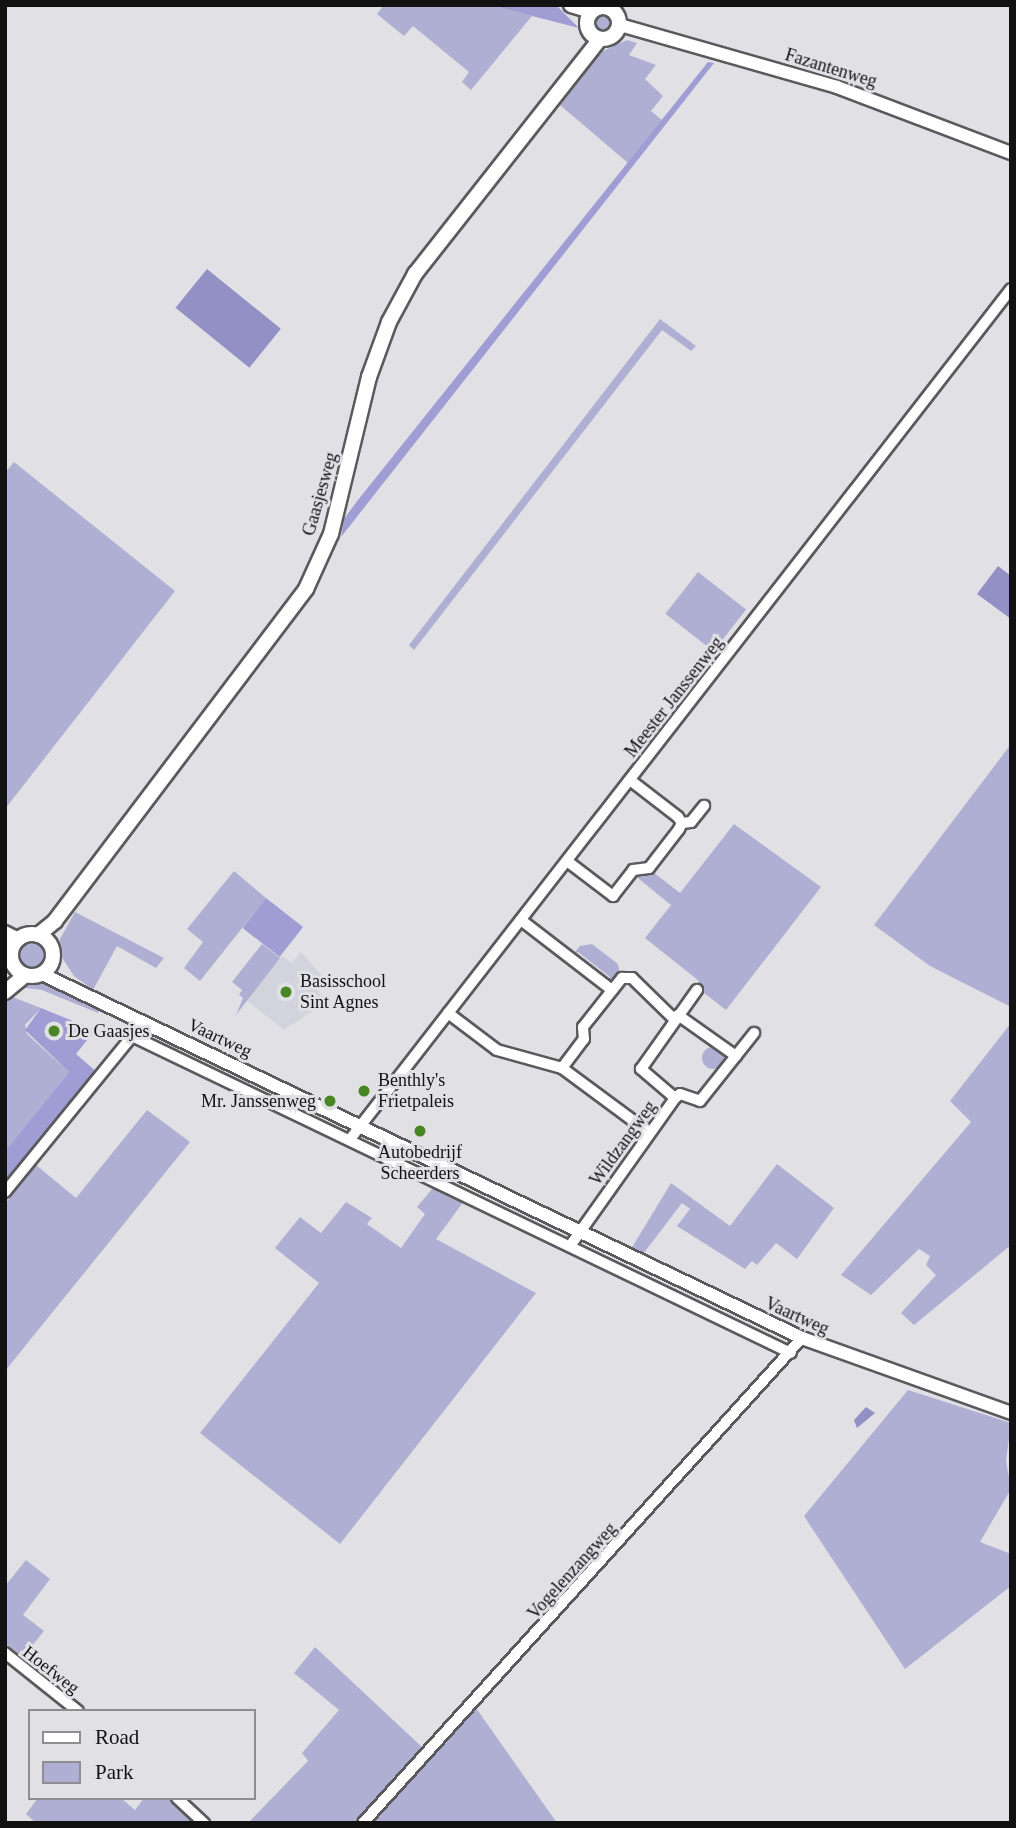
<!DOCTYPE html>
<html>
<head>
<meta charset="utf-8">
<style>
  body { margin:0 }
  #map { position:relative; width:1016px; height:1828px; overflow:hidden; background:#e1e1e5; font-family:Georgia,serif }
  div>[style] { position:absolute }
  .built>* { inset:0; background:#d3d3de }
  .green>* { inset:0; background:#afafd3; transform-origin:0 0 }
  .round { border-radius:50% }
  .forest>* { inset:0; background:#9f9dd3; transform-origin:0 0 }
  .water>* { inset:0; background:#9290c5; transform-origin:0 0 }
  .roads { filter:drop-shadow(2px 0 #5a5a5d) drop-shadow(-2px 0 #5a5a5d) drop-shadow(0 2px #5a5a5d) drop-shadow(0 -2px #5a5a5d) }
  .minor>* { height:10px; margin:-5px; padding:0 5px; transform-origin:5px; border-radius:5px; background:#fff }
  .tertiary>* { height:12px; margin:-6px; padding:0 6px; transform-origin:6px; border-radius:6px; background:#fff }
  .secondary>* { height:14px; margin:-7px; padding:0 7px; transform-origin:7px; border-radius:7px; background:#fff }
  .secondary>.ring { margin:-7px; padding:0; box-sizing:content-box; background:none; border:14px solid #fff; border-radius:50% }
  .dots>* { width:19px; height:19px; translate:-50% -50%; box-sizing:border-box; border:4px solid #e1e1e5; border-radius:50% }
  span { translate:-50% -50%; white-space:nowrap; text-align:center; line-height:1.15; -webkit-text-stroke:6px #e1e1e5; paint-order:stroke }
  .street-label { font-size:18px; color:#121213 }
  .poi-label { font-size:18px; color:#121213 }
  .left { translate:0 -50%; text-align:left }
  .right { translate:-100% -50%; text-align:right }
  .frame { position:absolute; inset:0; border:7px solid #121213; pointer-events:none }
  .legend { position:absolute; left:28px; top:1709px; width:228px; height:91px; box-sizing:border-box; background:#e1e1e5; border:2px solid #8e8e91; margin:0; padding:9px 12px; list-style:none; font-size:21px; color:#121213 }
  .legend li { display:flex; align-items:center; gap:14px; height:35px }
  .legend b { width:35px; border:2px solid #8e8e91 }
</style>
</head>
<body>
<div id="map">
  <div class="built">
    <div style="clip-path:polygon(301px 952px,321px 975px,314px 984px,325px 1003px,284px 1030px,246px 1000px,282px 956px,292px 963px)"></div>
  </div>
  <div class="green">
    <div style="clip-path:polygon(384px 5px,490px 5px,532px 16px,471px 90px,462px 82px,469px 72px,413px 26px,404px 36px,377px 14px)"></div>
    <div class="round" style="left:594px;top:13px;width:20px;height:20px"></div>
    <div style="clip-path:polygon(627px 40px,637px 43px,629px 55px,656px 65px,645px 79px,663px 96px,651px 111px,662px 120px,628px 163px,560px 105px,601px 52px)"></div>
    <div style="clip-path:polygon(660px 319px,696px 346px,691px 351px,662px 330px,414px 650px,409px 645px)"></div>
    <div style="clip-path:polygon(14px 462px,175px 591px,5px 809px,5px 473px)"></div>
    <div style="left:698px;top:572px;width:61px;height:53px;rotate:38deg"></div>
    <div style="clip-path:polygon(1011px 744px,1011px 1007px,930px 966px,874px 925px)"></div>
    <div style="clip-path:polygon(734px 824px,821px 887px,726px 1010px,695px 986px,699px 981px,645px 938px,671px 905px,634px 875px,653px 872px,680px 893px)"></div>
    <div style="clip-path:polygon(234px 871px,266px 898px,200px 981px,184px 968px,203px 942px,187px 929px)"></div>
    <div style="clip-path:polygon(75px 912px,164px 958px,156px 968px,117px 946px,93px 990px,74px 976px,61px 956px,60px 939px)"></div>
    <div class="round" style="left:16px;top:941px;width:30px;height:30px"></div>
    <div style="clip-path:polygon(262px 944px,280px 958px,236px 1015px,243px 998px,239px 995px,242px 990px,232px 982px)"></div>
    <div style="clip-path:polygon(592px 944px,618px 964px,620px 975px,612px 984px,606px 982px,610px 977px,578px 952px,572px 956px,580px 946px)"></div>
    <div style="clip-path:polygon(46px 982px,100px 1008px,98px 1013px,42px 990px,18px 987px)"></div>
    <div style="clip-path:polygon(10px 996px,41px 1008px,25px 1025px,27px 1034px,69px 1072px,5px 1151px,5px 1002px)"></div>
    <div style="clip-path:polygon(1011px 1023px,1011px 1245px,914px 1325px,901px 1313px,936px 1275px,926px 1265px,930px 1256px,919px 1249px,871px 1295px,841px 1275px,971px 1122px,950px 1101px)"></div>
    <div class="round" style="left:702px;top:1047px;width:22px;height:22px"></div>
    <div style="clip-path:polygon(147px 1110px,190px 1142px,5px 1371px,5px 1204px,36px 1165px,76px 1198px)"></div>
    <div style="clip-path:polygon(777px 1164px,834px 1208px,797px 1259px,776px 1243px,757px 1265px,752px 1261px,745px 1269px,677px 1226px,690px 1209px,682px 1203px,643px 1254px,631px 1249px,671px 1183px,730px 1226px)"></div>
    <div style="clip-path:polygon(437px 1183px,467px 1197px,436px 1239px,536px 1293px,340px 1544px,200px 1433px,319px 1283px,275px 1248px,300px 1217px,321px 1233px,346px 1202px,372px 1218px,367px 1224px,401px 1248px,425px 1214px,417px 1207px)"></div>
    <div style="clip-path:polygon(908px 1390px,1011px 1423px,1006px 1461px,1011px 1489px,980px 1542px,1011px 1554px,1011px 1586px,905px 1669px,804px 1516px)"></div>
    <div style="clip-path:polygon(26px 1560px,50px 1579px,23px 1615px,44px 1631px,23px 1657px,5px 1643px,5px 1586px)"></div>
    <div style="clip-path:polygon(315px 1647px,423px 1748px,355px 1823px,248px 1823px,308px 1761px,302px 1753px,339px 1710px,294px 1673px)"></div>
    <div style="clip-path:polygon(476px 1708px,557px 1823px,372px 1823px)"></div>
    <div style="clip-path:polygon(38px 1798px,121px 1798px,135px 1810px,144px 1798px,168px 1798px,195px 1823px,36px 1823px,26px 1814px)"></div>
  </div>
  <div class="forest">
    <div style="clip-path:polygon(490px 5px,556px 5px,579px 28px,532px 16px)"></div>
    <div style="clip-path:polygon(708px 62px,714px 63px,341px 537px,344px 519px,358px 500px)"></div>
    <div style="left:266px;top:898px;width:47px;height:38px;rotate:38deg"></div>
    <div style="clip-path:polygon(41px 1008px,95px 1030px,76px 1054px,98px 1073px,5px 1189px,5px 1151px,69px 1072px,25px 1030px)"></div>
  </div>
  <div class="water">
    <div style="left:207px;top:269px;width:95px;height:50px;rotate:39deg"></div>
    <div style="clip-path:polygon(998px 566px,1011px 576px,1011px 619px,977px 594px)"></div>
    <div style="clip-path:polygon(866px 1407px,875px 1413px,857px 1428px,854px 1420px)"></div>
  </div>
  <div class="roads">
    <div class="minor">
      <div style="left:682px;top:823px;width:9px;rotate:-6deg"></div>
      <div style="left:691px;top:822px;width:21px;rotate:-51deg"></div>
      <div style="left:567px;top:861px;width:58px;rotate:37.3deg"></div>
      <div style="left:613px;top:896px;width:33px;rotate:-52deg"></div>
      <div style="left:633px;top:870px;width:16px;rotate:-7deg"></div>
      <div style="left:649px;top:868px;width:49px;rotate:-52.4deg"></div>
      <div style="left:679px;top:829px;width:7px;rotate:-63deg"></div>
      <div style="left:682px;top:823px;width:7px;rotate:-124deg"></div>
      <div style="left:678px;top:817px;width:61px;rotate:-142.4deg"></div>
      <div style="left:521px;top:920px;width:115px;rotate:37.6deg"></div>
      <div style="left:448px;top:1013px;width:61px;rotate:37.1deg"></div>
      <div style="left:497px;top:1050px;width:67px;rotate:15.5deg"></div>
      <div style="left:562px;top:1068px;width:109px;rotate:36.5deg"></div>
      <div style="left:678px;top:1015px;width:71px;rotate:35.3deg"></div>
      <div style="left:132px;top:1036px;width:731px;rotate:25.69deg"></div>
      <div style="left:562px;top:1068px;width:36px;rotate:-53deg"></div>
      <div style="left:584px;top:1039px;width:12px;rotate:-95deg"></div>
      <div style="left:583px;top:1027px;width:63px;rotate:-51.5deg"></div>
      <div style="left:622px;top:978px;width:10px"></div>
      <div style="left:632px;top:978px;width:59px;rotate:44.3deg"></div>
      <div style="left:675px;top:1098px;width:45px;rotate:-139.5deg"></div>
      <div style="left:641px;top:1069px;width:97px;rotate:-54.7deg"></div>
      <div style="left:351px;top:1138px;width:1075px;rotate:-52.14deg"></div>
      <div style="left:5px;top:1192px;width:218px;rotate:-50.8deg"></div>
      <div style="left:570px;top:1246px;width:181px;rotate:-54.6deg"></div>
      <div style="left:675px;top:1098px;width:6px;rotate:-39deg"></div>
      <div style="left:680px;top:1094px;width:21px;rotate:19deg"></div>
      <div style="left:700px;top:1101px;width:87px;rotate:-51.5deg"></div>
      <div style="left:5px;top:1653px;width:93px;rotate:38.5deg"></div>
      <div style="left:177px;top:1798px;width:37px;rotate:43deg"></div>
      <div style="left:363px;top:1823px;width:654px;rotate:-47.85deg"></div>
    </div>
    <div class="tertiary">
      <div style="left:620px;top:25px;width:226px;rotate:15.9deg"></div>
      <div style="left:837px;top:87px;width:186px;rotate:20.8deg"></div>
      <div style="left:5px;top:932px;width:16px;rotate:27deg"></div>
      <div style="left:5px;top:942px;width:10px;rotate:45deg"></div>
      <div style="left:42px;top:974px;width:843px;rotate:25.59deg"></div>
      <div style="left:802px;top:1338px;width:222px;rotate:19.7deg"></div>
    </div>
    <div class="secondary">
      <div style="left:571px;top:5px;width:21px;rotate:17deg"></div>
      <div class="ring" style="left:587px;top:7px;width:18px;height:18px"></div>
      <div class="ring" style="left:11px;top:934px;width:28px;height:28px"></div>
      <div style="left:38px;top:935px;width:22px;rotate:-39deg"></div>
      <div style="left:55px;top:921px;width:416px;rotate:-52.9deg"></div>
      <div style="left:306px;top:589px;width:60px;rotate:-65.6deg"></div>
      <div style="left:331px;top:534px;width:162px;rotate:-76.4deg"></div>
      <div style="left:369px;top:377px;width:59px;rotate:-70deg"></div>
      <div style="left:389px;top:322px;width:55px;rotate:-61.6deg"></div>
      <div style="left:415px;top:274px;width:299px;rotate:-51.8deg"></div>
      <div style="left:5px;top:992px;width:26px;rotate:-40deg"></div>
    </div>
  </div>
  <div class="dots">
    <div style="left:286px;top:992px;background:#498624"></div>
    <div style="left:54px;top:1031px;background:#498624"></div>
    <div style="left:364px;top:1091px;background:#498624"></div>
    <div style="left:330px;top:1101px;background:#498624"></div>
    <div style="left:420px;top:1131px;background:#498624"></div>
  </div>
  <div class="street-label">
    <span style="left:831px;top:68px;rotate:17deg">Fazantenweg</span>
    <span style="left:320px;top:494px;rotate:-74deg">Gaasjesweg</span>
    <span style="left:674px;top:697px;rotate:-52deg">Meester Janssenweg</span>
    <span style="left:220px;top:1038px;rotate:25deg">Vaartweg</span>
    <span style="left:623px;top:1143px;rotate:-54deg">Wildzangweg</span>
    <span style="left:797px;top:1316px;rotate:24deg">Vaartweg</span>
    <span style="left:572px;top:1571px;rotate:-48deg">Vogelenzangweg</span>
    <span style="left:51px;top:1670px;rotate:38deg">Hoefweg</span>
  </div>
  <div class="poi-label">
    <span class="left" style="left:300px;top:992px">Basisschool<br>Sint Agnes</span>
    <span class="left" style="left:68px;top:1031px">De Gaasjes</span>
    <span class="left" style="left:378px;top:1091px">Benthly's<br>Frietpaleis</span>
    <span class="right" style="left:316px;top:1101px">Mr. Janssenweg</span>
    <span style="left:420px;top:1163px">Autobedrijf<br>Scheerders</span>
  </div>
  <div class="frame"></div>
  <ul class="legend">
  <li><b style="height:9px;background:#fff"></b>Road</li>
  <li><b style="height:19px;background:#afafd3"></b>Park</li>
  </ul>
</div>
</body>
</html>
